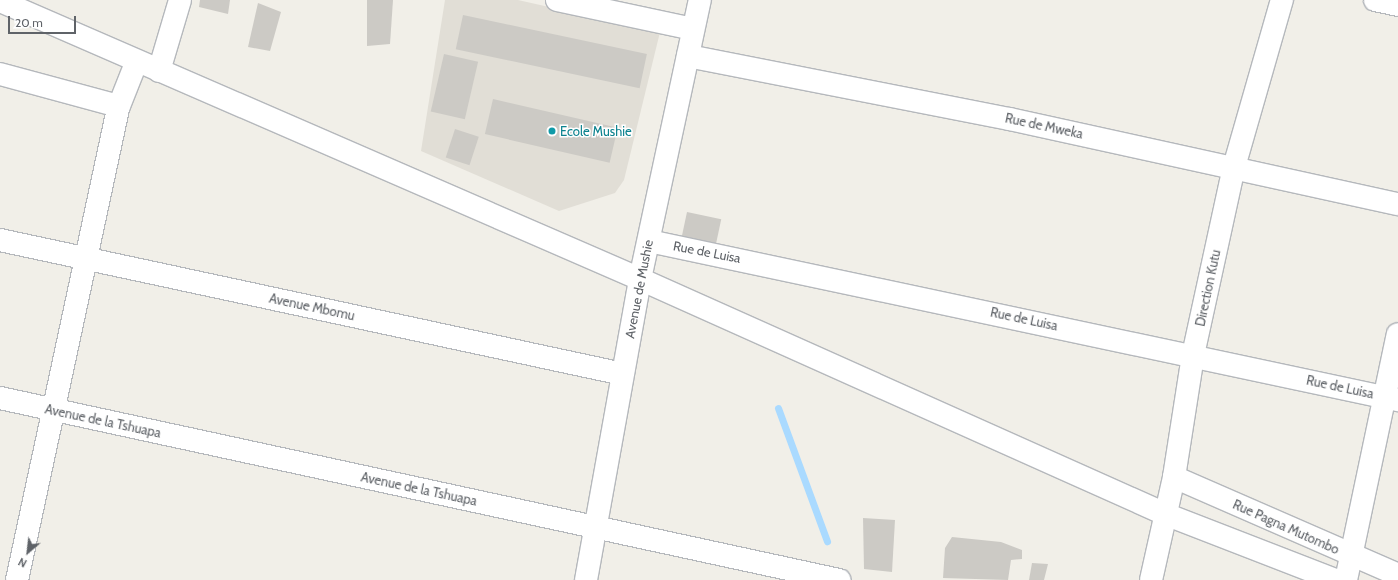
<!DOCTYPE html>
<html>
<head>
<meta charset="utf-8">
<style>
  body { margin:0 }
  #map { position:relative; width:1398px; height:580px; overflow:hidden; background:#f1efe8; font-family:Cabin,sans-serif }
  div>[style] { position:absolute }
  .education>* { inset:0; background:#e1ded6 }
  .stream>* { height:7px; margin:-3.5px; padding:0 3.5px; transform-origin:3.5px; border-radius:3.5px; background:#aadaff }
  .building>* { inset:0; background:#cccac5; transform-origin:0 0 }
  .roads { filter:drop-shadow(1px 0 #b5b8bc) drop-shadow(-1px 0 #b5b8bc) drop-shadow(0 1px #b5b8bc) drop-shadow(0 -1px #b5b8bc) }
  .minor>* { height:22px; margin:-11px; padding:0 11px; transform-origin:11px; border-radius:11px; background:#fff }
  .tertiary>* { height:22px; margin:-11px; padding:0 11px; transform-origin:11px; border-radius:11px; background:#fff }
  .dots>* { width:11px; height:11px; translate:-50% -50%; box-sizing:border-box; border:2px solid #fff; border-radius:50% }
  span { translate:-50% -50%; white-space:nowrap; text-align:center; line-height:1.15; -webkit-text-stroke:3px #fff; paint-order:stroke }
  .street-label { font-size:13px; color:#5f6368 }
  .culture-label { font-size:13px; color:#0d838f }
  .left { translate:0 -50%; text-align:left }
  .north { position:absolute; left:8px; top:532px; width:40px; height:40px; -webkit-text-stroke:3px #fff; paint-order:stroke; rotate:208deg; font-size:11px; font-weight:700; line-height:16px; text-align:center; color:#5f6368 }
  .north::after { content:''; display:block; margin:auto; width:14px; height:18px; background:#5f6368; clip-path:polygon(50% 0,100% 100%,50% 72%,0 100%) }
  .scale { position:absolute; left:8px; top:16px; width:68px; height:18px; box-sizing:border-box; border:2px solid #5f6368; border-top:0; padding-left:5px; font-size:12px; line-height:14px; white-space:nowrap; color:#5f6368; -webkit-text-stroke:3px #fff; paint-order:stroke }
</style>
</head>
<body>
<div id="map">
  <div class="education">
    <div style="clip-path:polygon(445px 0,518px 0,660px 32px,624px 180px,615px 193px,559px 211px,421px 151px)"></div>
  </div>
  <div class="stream">
    <div style="left:778px;top:408px;width:142px;rotate:69.8deg"></div>
  </div>
  <div class="building">
    <div style="clip-path:polygon(200px 0,230px 0,228px 14px,199px 7px)"></div>
    <div style="clip-path:polygon(367px 0,393px 0,390px 44px,367px 46px)"></div>
    <div style="clip-path:polygon(258px 3px,281px 12px,270px 51px,248px 47px)"></div>
    <div style="left:463px;top:15px;width:188px;height:35px;rotate:12deg"></div>
    <div style="left:444px;top:54px;width:35px;height:59px;rotate:13deg"></div>
    <div style="left:493px;top:99px;width:128px;height:36px;rotate:13deg"></div>
    <div style="left:455px;top:129px;width:25px;height:30px;rotate:18deg"></div>
    <div style="left:687px;top:212px;width:35px;height:27px;rotate:12deg"></div>
    <div style="clip-path:polygon(863px 518px,895px 520px,892px 572px,864px 569px)"></div>
    <div style="clip-path:polygon(952px 537px,1001px 542px,1022px 550px,1022px 559px,1011px 560px,1008px 580px,943px 578px,945px 548px)"></div>
    <div style="clip-path:polygon(1032px 563px,1048px 564px,1044px 580px,1029px 580px)"></div>
  </div>
  <div class="roads">
    <div class="minor">
      <div style="left:557px;top:0;width:139px;rotate:12deg"></div>
      <div style="left:1375px;top:0;width:24px;rotate:12deg"></div>
      <div style="left:0;top:1px;width:698px;rotate:23.48deg"></div>
      <div style="left:640px;top:279px;width:575px;rotate:24.11deg"></div>
      <div style="left:1165px;top:514px;width:182px;rotate:21.2deg"></div>
      <div style="left:688px;top:56px;width:328px;rotate:11.1deg"></div>
      <div style="left:1010px;top:119px;width:397px;rotate:12.4deg"></div>
      <div style="left:159px;top:71px;width:74px;rotate:-73.5deg"></div>
      <div style="left:0;top:74px;width:123px;rotate:15.1deg"></div>
      <div style="left:0;top:240px;width:637px;rotate:12.14deg"></div>
      <div style="left:649px;top:241px;width:766px;rotate:11.99deg"></div>
      <div style="left:0;top:398px;width:859px;rotate:12.24deg"></div>
      <div style="left:1174px;top:477px;width:244px;rotate:23.6deg"></div>
      <div style="left:17px;top:580px;width:485px;rotate:-77.9deg"></div>
      <div style="left:119px;top:106px;width:46px;rotate:-68.4deg"></div>
      <div style="left:1151px;top:580px;width:106px;rotate:-77.4deg"></div>
      <div style="left:1174px;top:477px;width:123px;rotate:-81.1deg"></div>
      <div style="left:1193px;top:355px;width:192px;rotate:-77.7deg"></div>
      <div style="left:1234px;top:167px;width:174px;rotate:-74deg"></div>
      <div style="left:1346px;top:580px;width:251px;rotate:-78.1deg"></div>
    </div>
    <div class="tertiary">
      <div style="left:586px;top:580px;width:306px;rotate:-79.8deg"></div>
      <div style="left:640px;top:279px;width:285px;rotate:-77.9deg"></div>
    </div>
  </div>
  <div class="dots">
    <div style="left:552px;top:131px;background:#0f9aa8"></div>
  </div>
  <div class="street-label">
    <span style="left:1044px;top:126px;rotate:12deg">Rue de Mweka</span>
    <span style="left:707px;top:252px;rotate:11deg">Rue de Luisa</span>
    <span style="left:1208px;top:288px;rotate:-78deg">Direction Kutu</span>
    <span style="left:639px;top:289px;rotate:-79deg">Avenue de Mushie</span>
    <span style="left:312px;top:307px;rotate:12deg">Avenue Mbomu</span>
    <span style="left:1024px;top:319px;rotate:12deg">Rue de Luisa</span>
    <span style="left:1340px;top:387px;rotate:12deg">Rue de Luisa</span>
    <span style="left:103px;top:421px;rotate:12deg">Avenue de la Tshuapa</span>
    <span style="left:419px;top:489px;rotate:12deg">Avenue de la Tshuapa</span>
    <span style="left:1286px;top:527px;rotate:24deg">Rue Pagna Mutombo</span>
  </div>
  <div class="culture-label">
    <span class="left" style="left:560px;top:131px">Ecole Mushie</span>
  </div>
  <div class="north">N</div>
  <div class="scale">20 m</div>
</div>
</body>
</html>
